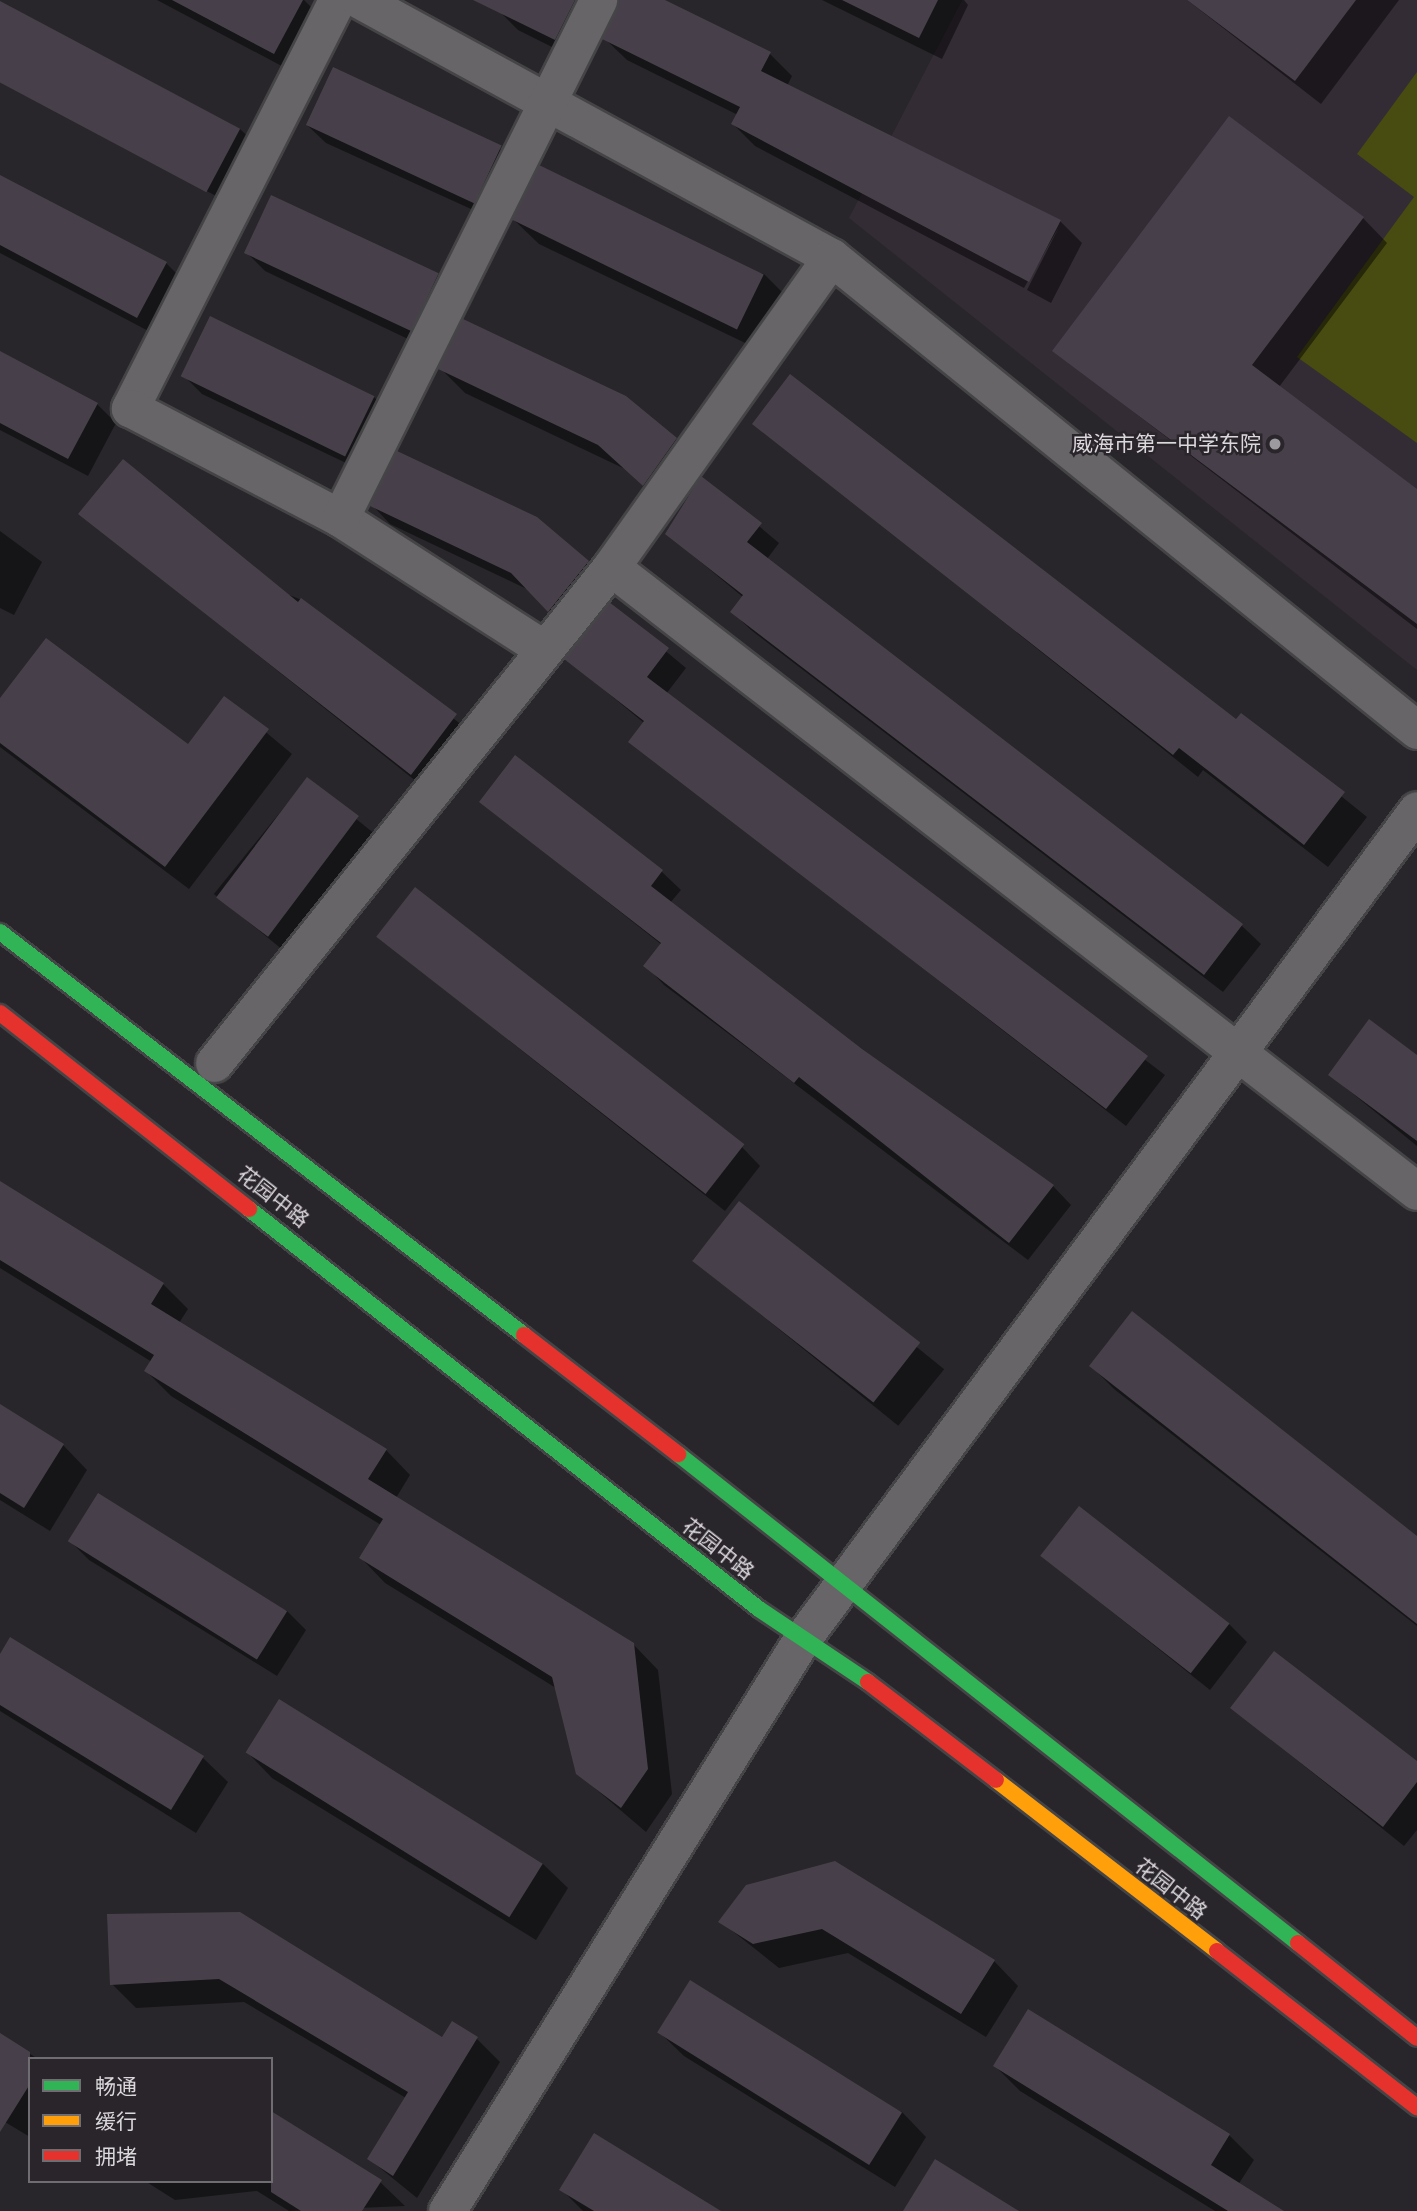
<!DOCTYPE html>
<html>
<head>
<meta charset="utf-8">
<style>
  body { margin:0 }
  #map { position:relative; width:1417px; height:2211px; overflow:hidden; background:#28262a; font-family:"Source Sans 3","Noto Sans SC",sans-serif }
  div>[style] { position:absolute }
  .built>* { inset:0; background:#332c35 }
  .green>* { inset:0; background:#484c11 }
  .shadow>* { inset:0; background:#0007; transform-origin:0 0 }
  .building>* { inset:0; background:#47404b; transform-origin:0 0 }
  .roads { filter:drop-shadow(2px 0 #454446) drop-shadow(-2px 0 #454446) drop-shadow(0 2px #454446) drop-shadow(0 -2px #454446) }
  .street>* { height:37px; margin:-18.5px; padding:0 18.5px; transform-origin:18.5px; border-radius:18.5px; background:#676568 }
  .fast>* { height:16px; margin:-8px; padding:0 8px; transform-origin:8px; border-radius:8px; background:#30b455 }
  .slow>* { height:16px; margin:-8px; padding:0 8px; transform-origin:8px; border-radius:8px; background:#ff9f0a }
  .jam>* { height:16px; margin:-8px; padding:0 8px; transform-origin:8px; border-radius:8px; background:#e5322d }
  .dots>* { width:19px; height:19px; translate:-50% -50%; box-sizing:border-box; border:4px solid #29252b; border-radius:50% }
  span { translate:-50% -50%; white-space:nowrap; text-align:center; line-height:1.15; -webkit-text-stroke:5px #29252b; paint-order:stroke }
  .poi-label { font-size:21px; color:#dbd8dc }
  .right { translate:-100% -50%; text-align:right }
  .street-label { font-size:21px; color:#dbd8dc }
  .legend { position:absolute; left:28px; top:2057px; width:245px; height:126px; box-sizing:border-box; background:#29252b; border:2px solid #706d72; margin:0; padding:9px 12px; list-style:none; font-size:21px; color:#dbd8dc }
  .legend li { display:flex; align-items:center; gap:14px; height:35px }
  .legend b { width:35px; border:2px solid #706d72 }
</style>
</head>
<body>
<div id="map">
  <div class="built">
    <div style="clip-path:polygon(962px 0,1417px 0,1417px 670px,849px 218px)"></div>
  </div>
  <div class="green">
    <div style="clip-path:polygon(1417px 72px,1417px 443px,1297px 357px,1414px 197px,1357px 154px)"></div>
  </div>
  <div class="shadow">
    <div style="clip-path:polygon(157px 0,304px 0,322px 18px,293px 72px)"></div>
    <div style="clip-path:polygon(499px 0,598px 0,574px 58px,518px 30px,499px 11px)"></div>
    <div style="clip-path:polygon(624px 0,661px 0,770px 54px,792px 76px,787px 86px,1060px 221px,1082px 243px,1051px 303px,1027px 290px,1059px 227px,1024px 288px,755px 146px,733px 124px,738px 115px,627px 60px,604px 38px)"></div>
    <div style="clip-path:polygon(822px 0,964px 0,968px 5px,942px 59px)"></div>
    <div style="clip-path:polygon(1187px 0,1399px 0,1321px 104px)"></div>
    <div style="clip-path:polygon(0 2px,240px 129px,264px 152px,235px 206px,0 82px)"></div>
    <div style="clip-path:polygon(334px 70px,500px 149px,519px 167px,493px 219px,326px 143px,307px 125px)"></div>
    <div style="clip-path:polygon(0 176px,166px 263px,185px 282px,156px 335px,0 253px)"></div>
    <div style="clip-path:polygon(1363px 218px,1387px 243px,1279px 387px,1417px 491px,1417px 629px,1054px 351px)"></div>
    <div style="clip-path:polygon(514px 220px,764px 274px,789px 299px,764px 352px,539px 244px)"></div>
    <div style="clip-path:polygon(246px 252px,437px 275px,456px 294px,429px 349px,265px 271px)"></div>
    <div style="clip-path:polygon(0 353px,97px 404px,116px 423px,88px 476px,0 430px)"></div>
    <div style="clip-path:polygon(440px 368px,676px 439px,700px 464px,668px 509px,625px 469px,465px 393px)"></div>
    <div style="clip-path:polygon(184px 376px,374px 397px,392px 415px,367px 473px,202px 394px)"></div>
    <div style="clip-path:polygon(754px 423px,1236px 722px,1241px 715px,1367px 817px,1328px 867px,1203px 770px,1198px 777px)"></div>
    <div style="clip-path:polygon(702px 478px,779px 543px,767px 559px,1242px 926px,1261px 944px,1223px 992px,751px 630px,732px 612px,744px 598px,667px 534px)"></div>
    <div style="clip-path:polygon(372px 505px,588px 562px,607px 581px,568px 629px,531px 591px,390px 524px)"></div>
    <div style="clip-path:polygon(80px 513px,302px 600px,481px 740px,437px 798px)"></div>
    <div style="clip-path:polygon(0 531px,42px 562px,14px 615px,0 608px)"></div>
    <div style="clip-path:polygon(610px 605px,686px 668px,666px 694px,1165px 1075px,1126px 1126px,630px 741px,644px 723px,567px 659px)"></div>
    <div style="clip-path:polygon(225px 698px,292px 754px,189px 889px,0 747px,0 701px,189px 746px)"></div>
    <div style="clip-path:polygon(515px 758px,662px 872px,681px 890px,670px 903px,861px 1051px,1053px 1186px,1071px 1205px,1028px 1260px,664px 985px,646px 966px,662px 945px,481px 802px)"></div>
    <div style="left:307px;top:779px;width:90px;height:148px;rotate:39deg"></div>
    <div style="clip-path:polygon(378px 937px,742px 1147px,760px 1166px,725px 1211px)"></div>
    <div style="clip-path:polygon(1417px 1057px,1417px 1146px,1330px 1075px)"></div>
    <div style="clip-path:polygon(0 1183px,163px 1284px,188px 1309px,179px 1323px,386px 1450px,410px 1475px,396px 1498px,633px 1644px,658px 1670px,672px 1794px,646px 1832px,577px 1773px,556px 1688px,385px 1583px,361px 1558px,381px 1525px,171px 1396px,146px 1371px,152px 1362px,0 1268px)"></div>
    <div style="left:739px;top:1203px;width:264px;height:73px;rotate:39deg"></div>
    <div style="clip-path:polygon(1091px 1366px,1417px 1537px,1417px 1626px,1114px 1389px)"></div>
    <div style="clip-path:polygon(0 1406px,63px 1445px,87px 1470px,50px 1531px,0 1500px)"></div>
    <div style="clip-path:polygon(70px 1541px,287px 1611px,306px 1630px,277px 1676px,89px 1560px)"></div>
    <div style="clip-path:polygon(1042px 1556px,1229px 1624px,1247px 1642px,1210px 1690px)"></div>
    <div style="clip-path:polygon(11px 1639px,203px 1758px,228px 1782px,196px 1833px,0 1711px,0 1657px)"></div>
    <div style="clip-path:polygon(280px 1702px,543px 1864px,568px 1888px,536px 1940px,272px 1778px,248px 1753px)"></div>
    <div style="clip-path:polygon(1232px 1708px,1417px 1764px,1417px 1830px,1404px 1846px)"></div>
    <div style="clip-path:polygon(747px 1886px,994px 1961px,1018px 1986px,986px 2037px,848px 1953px,779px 1968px,721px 1922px)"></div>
    <div style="clip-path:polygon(109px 1916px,443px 2039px,477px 2039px,500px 2062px,417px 2198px,369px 2159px,406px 2098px,244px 2002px,136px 2008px,112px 1984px)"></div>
    <div style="clip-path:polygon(659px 2032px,902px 2112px,926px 2137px,895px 2187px,684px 2056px)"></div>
    <div style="clip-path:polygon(0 2035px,38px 2059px,30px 2059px,30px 2137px,0 2119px)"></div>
    <div style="clip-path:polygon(995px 2066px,1229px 2135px,1254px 2160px,1238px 2185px,1281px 2211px,1215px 2211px,1020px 2091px)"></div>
    <div style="clip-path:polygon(145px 2181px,380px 2182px,405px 2206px,289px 2211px,257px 2191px,175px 2200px)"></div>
    <div style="clip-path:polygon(561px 2189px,718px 2211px,583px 2211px)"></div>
  </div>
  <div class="building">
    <div style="clip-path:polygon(172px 0,303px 0,274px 54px)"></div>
    <div style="clip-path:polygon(473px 0,575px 0,555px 40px)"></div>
    <div style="clip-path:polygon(619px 0,665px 0,771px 52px,761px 71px,1061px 220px,1029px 282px,731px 124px,740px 107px,602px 39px)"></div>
    <div style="clip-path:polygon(842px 0,938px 0,919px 38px)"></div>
    <div style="clip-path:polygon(1187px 0,1356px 0,1295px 81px)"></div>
    <div style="left:0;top:1px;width:272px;height:72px;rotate:28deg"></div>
    <div style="left:333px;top:67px;width:186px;height:64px;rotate:25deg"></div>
    <div style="clip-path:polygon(1229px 116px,1364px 217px,1252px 365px,1417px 489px,1417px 624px,1052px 351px)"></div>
    <div style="left:539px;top:165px;width:250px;height:61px;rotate:26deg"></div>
    <div style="clip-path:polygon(0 175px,167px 262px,137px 318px,0 245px)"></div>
    <div style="left:271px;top:195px;width:185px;height:64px;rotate:25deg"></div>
    <div style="left:210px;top:316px;width:183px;height:67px;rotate:26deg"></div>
    <div style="clip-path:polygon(463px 319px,626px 396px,677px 438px,643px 486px,598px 445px,438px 369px)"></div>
    <div style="clip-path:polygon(0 351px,98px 403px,68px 459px,0 423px)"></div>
    <div style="clip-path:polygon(790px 374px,1236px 719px,1241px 713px,1345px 792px,1304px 845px,1179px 748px,1173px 755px,752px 424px)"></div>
    <div style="clip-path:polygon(397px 451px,537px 517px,589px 561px,548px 612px,511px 573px,370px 506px)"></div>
    <div style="clip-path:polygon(123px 459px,298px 602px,301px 598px,457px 714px,411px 775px,78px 514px)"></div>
    <div style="clip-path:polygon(701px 476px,762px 523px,747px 542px,1243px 924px,1204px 975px,730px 612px,743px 595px,665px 534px)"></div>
    <div style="clip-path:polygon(609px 602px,669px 648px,647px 677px,1148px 1056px,1106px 1109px,628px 742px,644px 721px,564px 659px)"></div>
    <div style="clip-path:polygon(46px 638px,188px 744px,224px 696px,269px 729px,165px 867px,0 743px,0 698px)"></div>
    <div style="clip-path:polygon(515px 755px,663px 870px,651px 886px,862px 1049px,1054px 1185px,1009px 1243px,799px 1077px,794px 1083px,643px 966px,661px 943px,479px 802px)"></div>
    <div style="left:307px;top:777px;width:65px;height:151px;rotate:37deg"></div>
    <div style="left:415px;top:887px;width:418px;height:63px;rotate:38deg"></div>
    <div style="clip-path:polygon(1369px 1019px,1417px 1055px,1417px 1141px,1328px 1075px)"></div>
    <div style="clip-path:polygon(0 1181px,164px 1283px,151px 1304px,387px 1449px,368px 1479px,634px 1643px,648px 1769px,621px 1808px,576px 1774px,552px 1677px,359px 1558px,383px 1519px,144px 1371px,154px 1355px,0 1260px)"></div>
    <div style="left:739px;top:1201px;width:230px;height:76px;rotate:38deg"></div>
    <div style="clip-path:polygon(1132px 1311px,1417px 1536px,1417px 1624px,1089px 1366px)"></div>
    <div style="clip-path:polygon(0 1404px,64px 1444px,24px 1508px,0 1493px)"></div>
    <div style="left:98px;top:1493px;width:223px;height:57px;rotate:32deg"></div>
    <div style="left:1079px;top:1506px;width:191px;height:63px;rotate:38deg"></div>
    <div style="clip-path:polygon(10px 1637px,204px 1756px,171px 1810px,0 1705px,0 1654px)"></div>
    <div style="clip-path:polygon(1274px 1651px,1417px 1761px,1417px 1782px,1383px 1827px,1230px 1708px)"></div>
    <div style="left:279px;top:1699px;width:311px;height:63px;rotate:32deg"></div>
    <div style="clip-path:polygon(835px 1861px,995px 1960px,961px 2014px,822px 1929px,753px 1944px,718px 1922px,746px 1885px)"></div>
    <div style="clip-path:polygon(240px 1912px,442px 2037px,452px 2021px,478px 2037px,393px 2176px,367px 2159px,408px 2092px,219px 1979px,110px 1985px,107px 1914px)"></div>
    <div style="left:690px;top:1980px;width:250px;height:62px;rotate:32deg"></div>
    <div style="clip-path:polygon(1028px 2009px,1230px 2134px,1211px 2165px,1284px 2211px,1228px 2211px,993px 2066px)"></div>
    <div style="clip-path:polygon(0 2033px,30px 2052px,30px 2084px,0 2132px)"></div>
    <div style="clip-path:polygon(271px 2111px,382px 2180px,362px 2211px,301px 2211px,271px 2192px)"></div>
    <div style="clip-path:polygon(594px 2133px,721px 2211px,594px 2211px,559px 2190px)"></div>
    <div style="clip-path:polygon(935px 2159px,1019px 2211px,903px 2211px)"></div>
  </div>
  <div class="roads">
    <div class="street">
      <div style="left:337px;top:0;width:458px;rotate:116.9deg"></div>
      <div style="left:130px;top:408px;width:237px;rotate:27.6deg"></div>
      <div style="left:340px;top:518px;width:242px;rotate:32.7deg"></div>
      <div style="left:360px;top:0;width:537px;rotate:28.62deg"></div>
      <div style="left:831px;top:257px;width:753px;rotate:38.91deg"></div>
      <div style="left:340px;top:518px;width:579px;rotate:-63.52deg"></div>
      <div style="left:611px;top:567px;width:1019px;rotate:37.75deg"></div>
      <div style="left:214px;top:1063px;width:635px;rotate:-51.33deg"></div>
      <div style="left:611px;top:567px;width:380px;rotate:-54.6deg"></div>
      <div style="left:447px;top:2211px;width:673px;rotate:-58.18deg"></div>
      <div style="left:802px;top:1639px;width:1032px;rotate:-53.43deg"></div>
    </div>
    <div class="fast">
      <div style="left:0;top:932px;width:661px;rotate:37.56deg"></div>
      <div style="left:249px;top:1209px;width:648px;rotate:38.11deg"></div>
      <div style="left:759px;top:1609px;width:131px;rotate:33.8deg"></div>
      <div style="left:678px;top:1454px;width:790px;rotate:38.26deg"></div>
    </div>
    <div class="slow">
      <div style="left:996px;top:1780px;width:279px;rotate:37.7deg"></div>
    </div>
    <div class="jam">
      <div style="left:0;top:1013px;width:317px;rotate:38.2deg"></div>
      <div style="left:524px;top:1335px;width:195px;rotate:37.7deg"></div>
      <div style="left:868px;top:1682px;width:161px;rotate:37.4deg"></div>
      <div style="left:1298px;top:1943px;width:152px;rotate:38.6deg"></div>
      <div style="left:1217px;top:1951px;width:254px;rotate:38deg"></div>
    </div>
  </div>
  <div class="dots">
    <div style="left:1275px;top:444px;background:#9c9a9e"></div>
  </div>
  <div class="poi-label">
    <span class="right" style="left:1261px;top:444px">威海市第一中学东院</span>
  </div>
  <div class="street-label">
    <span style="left:273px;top:1197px;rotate:38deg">花园中路</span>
    <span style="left:718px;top:1549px;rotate:38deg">花园中路</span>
    <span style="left:1171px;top:1889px;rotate:38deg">花园中路</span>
  </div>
  <ul class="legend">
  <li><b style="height:9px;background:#30b455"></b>畅通</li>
  <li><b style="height:9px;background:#ff9f0a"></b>缓行</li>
  <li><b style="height:9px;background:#e5322d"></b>拥堵</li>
  </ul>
</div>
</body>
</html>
